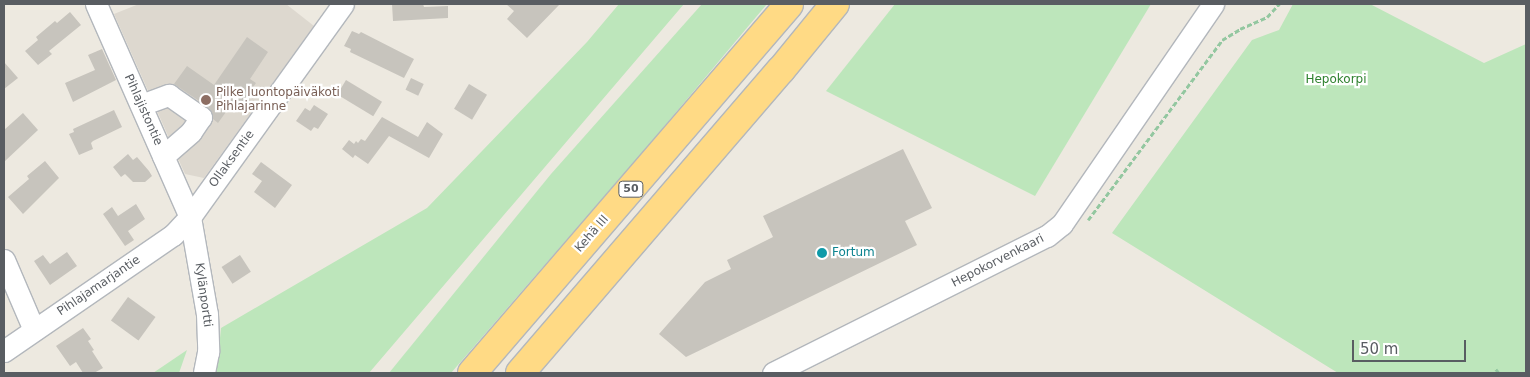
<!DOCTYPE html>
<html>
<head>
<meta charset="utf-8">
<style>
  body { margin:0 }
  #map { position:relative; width:1530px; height:377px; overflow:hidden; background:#ede9e0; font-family:"DejaVu Sans",sans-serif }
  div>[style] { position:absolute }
  .education>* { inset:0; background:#ddd8cf }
  .green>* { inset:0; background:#bde6bb }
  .building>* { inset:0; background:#c7c4bd; transform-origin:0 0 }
  .path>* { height:2.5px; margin-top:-1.25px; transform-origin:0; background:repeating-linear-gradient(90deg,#93c7a0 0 5px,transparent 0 7.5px) }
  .roads { filter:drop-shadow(1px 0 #b3b7bc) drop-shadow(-1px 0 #b3b7bc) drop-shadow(0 1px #b3b7bc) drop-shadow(0 -1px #b3b7bc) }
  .minor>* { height:21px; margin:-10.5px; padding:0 10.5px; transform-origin:10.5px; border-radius:10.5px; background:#fff }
  .highway>* { height:28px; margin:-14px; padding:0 14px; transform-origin:14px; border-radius:14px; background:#ffda85 }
  .dots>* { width:14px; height:14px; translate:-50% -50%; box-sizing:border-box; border:2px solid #fff; border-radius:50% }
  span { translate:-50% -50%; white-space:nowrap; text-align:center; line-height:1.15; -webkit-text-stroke:4.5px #fff; paint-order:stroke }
  .shield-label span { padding:1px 4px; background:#fff; border:1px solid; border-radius:4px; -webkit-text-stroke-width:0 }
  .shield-label { font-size:11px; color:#595d62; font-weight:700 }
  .park-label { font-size:12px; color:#308230 }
  .education-label { font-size:12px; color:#785e54 }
  .left { translate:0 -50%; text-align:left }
  .street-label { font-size:12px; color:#595d62 }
  .culture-label { font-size:12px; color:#0d838f }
  .frame { position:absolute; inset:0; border:5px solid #595d62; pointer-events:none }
  .scale { position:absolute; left:1352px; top:340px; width:114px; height:22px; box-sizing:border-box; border:2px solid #595d62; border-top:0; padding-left:6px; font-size:15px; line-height:18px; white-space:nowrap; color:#595d62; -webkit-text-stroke:4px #fff; paint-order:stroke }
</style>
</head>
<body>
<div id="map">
  <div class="education">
    <div style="clip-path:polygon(139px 4px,286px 4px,314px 26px,204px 178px,185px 174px,114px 14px)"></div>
  </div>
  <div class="green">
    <div style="clip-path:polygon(619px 4px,684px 4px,369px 373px,213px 373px,218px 358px,221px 328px,427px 208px,587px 42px)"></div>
    <div style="clip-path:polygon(702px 4px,767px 4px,641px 154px,451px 373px,389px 373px,551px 174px)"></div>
    <div style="clip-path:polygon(895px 4px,1151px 4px,1035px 196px,826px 91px)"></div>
    <div style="clip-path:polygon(1293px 4px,1370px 4px,1484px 63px,1526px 44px,1526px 373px,1338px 373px,1112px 233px,1252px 40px,1279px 30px)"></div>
    <div style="clip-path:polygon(187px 350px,179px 373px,153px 373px)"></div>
  </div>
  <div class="building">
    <div style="clip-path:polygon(392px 4px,423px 4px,424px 7px,448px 6px,448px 18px,393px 21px)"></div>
    <div style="clip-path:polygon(506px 4px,560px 4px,527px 38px,507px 19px,514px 11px)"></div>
    <div style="clip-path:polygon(70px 12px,81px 25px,49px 51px,52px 54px,38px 65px,25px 51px,38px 40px,36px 37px,55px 21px,57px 23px)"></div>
    <div style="clip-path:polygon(352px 31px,359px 34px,361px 32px,414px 59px,404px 78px,350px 52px,351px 49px,344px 46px)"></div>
    <div style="clip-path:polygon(247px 37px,268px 52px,250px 79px,256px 83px,242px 103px,236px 98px,218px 123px,213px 119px,212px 112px,208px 107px,174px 84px,187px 66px,214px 85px)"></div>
    <div style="clip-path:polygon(102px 49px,116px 80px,73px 102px,65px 83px,95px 70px,88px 55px)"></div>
    <div style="clip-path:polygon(4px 62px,18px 78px,4px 89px)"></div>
    <div style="left:411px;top:78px;width:14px;height:13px;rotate:25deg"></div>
    <div style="left:346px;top:80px;width:42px;height:17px;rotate:31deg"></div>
    <div style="left:469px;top:84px;width:21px;height:29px;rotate:31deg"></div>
    <div style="clip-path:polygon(314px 105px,328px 114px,318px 129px,314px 127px,311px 131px,296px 121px,305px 108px,310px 111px)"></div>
    <div style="clip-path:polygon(114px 110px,122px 127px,93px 141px,91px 143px,93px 149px,79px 155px,69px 134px,74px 132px,73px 129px)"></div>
    <div style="clip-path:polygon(23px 113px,38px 130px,4px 162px,4px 130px)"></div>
    <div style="clip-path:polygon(382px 117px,418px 137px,427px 122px,443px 134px,429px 158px,389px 136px,368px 164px,355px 155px,353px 158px,342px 149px,349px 140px,354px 144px,356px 141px,358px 143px,361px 139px,365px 141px)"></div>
    <div style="clip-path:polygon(903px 149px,932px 208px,905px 221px,917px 245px,686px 357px,659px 334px,705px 282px,731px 269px,727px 260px,773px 237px,763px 216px)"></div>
    <div style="clip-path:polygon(128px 154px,133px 160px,137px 157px,149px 171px,152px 176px,145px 182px,133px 182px,125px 174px,121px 177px,113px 167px)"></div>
    <div style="clip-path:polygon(45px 161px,59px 178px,23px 214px,8px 197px,29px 179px,27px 176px)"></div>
    <div style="clip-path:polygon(261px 162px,292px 185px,275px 208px,254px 192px,262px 181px,252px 174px)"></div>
    <div style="clip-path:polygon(136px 204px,145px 219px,128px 231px,134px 240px,125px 246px,103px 214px,112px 207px,118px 216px)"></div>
    <div style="clip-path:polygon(67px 252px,77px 266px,50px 285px,34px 261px,43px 255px,50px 264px)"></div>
    <div style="left:240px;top:255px;width:20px;height:22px;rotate:57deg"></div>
    <div style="left:128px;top:297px;width:34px;height:29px;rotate:36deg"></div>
    <div style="clip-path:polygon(83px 328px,91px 339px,88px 341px,94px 350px,92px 351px,103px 368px,94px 373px,83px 373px,76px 362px,70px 366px,56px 346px)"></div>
  </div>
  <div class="path">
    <div style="left:1088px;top:220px;width:224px;rotate:-53.3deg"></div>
    <div style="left:1222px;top:40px;width:21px;rotate:-31deg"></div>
    <div style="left:1240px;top:29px;width:30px;rotate:-24deg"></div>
    <div style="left:1267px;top:17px;width:18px;rotate:-47deg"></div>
    <div style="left:1496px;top:369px;width:5px;rotate:53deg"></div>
  </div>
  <div class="roads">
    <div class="minor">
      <div style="left:96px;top:4px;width:233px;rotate:66.2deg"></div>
      <div style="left:190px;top:217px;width:98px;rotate:80.1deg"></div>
      <div style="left:207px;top:314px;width:38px;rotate:88deg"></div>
      <div style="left:208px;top:352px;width:21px;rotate:101deg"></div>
      <div style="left:141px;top:105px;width:30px;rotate:-20deg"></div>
      <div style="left:169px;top:95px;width:39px;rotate:35deg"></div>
      <div style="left:201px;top:117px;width:18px;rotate:124deg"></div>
      <div style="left:191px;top:132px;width:37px;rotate:139deg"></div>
      <div style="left:4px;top:260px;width:76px;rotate:66.8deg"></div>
      <div style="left:4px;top:351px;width:205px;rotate:-34.5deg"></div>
      <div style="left:173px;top:235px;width:25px;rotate:-47deg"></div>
      <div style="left:190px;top:217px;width:262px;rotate:-54.3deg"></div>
      <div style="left:773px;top:373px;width:306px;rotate:-26.6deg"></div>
      <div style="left:1047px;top:236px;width:19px;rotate:-39deg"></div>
      <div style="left:1062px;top:224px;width:267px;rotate:-55.5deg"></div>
    </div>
    <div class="highway">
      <div style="left:472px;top:373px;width:486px;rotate:-49.3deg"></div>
      <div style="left:520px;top:373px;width:400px;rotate:-49.3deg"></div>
      <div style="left:781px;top:70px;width:85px;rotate:-50.7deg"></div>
    </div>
  </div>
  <div class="dots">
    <div style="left:206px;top:100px;background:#8d6e63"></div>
    <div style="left:822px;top:253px;background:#0f9aa8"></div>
  </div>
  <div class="shield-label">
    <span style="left:631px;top:189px">50</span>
  </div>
  <div class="park-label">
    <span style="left:1336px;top:80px">Hepokorpi</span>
  </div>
  <div class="education-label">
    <span class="left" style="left:216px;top:100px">Pilke luontopäiväkoti<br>Pihlajarinne</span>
  </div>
  <div class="street-label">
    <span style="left:143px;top:110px;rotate:66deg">Pihlajistontie</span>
    <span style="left:232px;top:159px;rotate:-54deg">Ollaksentie</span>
    <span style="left:592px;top:234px;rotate:-49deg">Kehä III</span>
    <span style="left:998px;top:261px;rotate:-27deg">Hepokorvenkaari</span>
    <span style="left:99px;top:286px;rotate:-34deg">Pihlajamarjantie</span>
    <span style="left:203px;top:295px;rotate:82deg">Kylänportti</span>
  </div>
  <div class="culture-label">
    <span class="left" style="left:832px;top:253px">Fortum</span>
  </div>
  <div class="frame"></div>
  <div class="scale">50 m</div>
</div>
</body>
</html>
